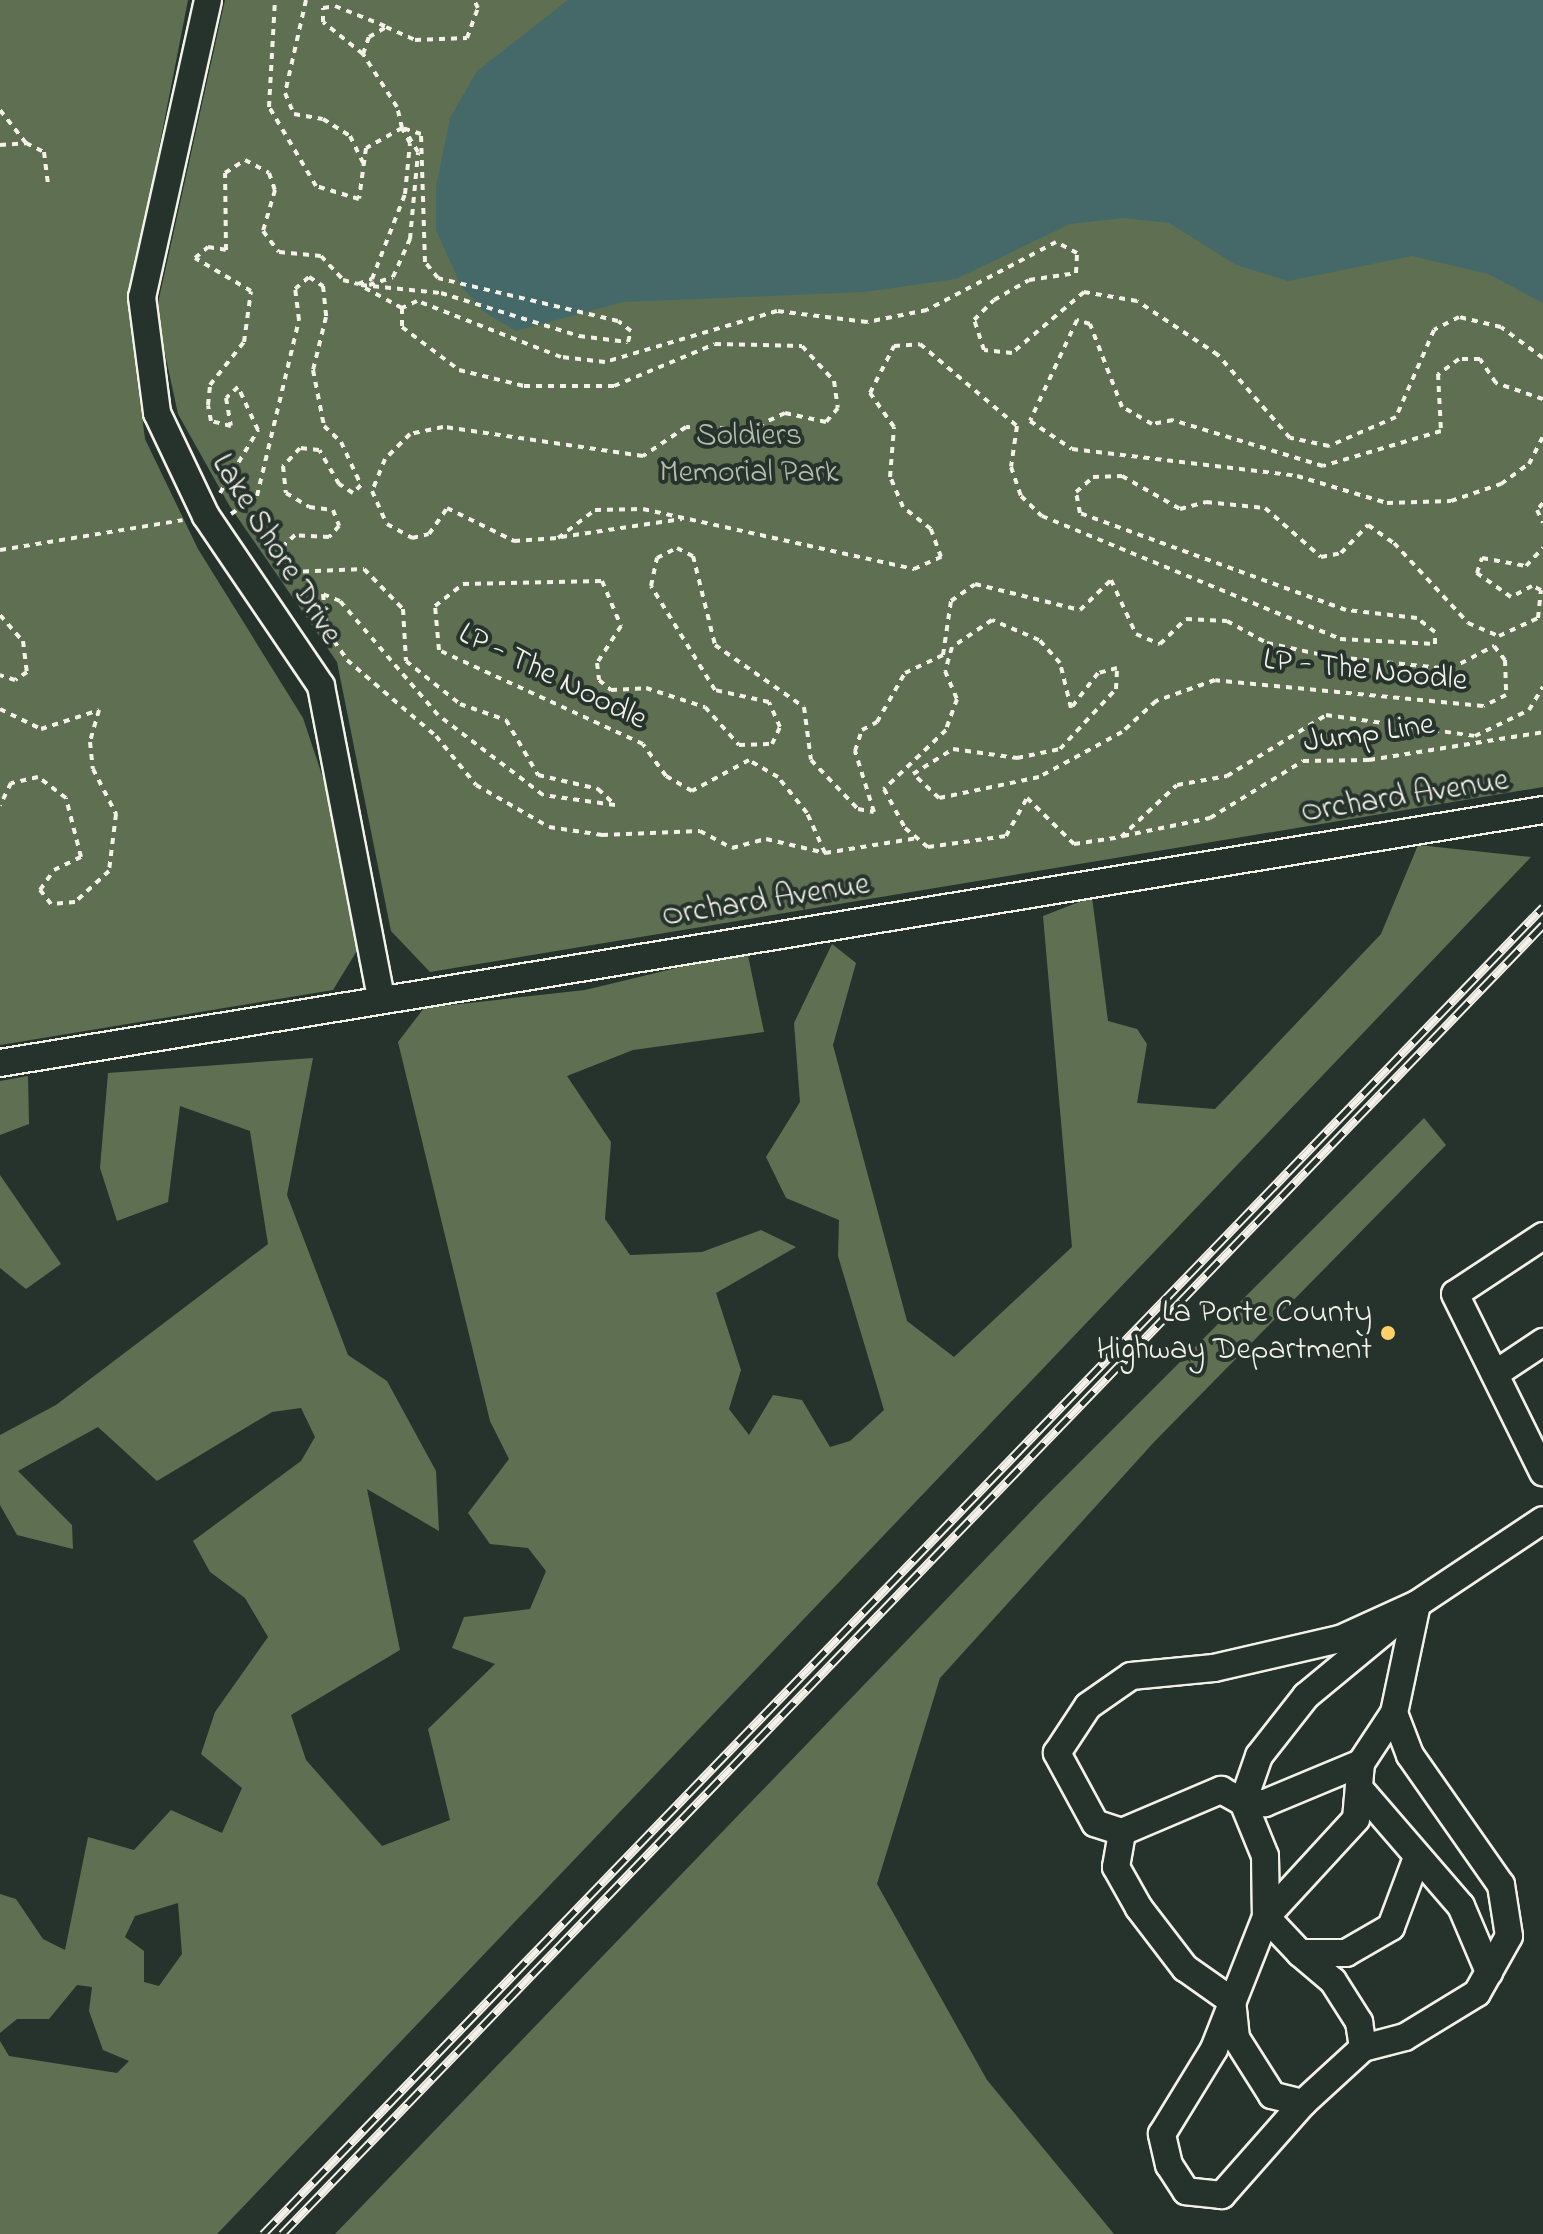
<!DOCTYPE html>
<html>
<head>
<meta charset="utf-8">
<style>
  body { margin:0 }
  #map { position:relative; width:1543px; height:2234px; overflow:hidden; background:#26332d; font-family:"Indie Flower",sans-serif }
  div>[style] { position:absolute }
  .green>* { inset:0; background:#5f7052 }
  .water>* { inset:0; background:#446968 }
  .path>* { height:4px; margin-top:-2px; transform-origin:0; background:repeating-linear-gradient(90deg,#f4f1e8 0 6px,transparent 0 12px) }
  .roads { filter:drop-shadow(2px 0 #f4f1e8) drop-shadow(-2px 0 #f4f1e8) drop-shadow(0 2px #f4f1e8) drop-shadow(0 -2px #f4f1e8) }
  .minor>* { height:26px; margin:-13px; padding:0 13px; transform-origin:13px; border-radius:13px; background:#26332d }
  .rail>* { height:9px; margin-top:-4.5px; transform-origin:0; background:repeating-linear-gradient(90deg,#26332d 0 18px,#f4f1e8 0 36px); box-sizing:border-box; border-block:2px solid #f4f1e8 }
  .dots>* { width:22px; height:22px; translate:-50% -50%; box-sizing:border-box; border:4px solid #26332d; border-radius:50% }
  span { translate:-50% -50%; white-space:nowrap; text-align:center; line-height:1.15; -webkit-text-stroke:8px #26332d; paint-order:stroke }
  .park-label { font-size:32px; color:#b8bdac }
  .street-label { font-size:32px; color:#f4f1e8 }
  .poi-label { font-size:32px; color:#f4f1e8 }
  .right { translate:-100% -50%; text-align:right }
</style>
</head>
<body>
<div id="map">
  <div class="green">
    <div style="clip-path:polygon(0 0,188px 0,128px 307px,145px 439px,198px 549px,303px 718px,345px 844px,358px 949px,333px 990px,0 1045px)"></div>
    <div style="clip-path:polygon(225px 0,1543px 0,1543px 787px,430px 972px,391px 931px,337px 662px,229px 505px,178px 414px,156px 312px)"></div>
    <div style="clip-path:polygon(evenodd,1418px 845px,1531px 857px,217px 2234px,0 2234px,0 2041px,9px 2056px,117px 2073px,129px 2061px,103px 2050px,89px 2011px,92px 1987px,77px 1985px,49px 2019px,17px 2019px,0 2033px,0 1894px,16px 1899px,43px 1939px,65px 1950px,88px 1837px,134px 1850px,171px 1810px,222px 1833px,242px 1788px,201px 1754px,215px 1712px,268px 1637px,245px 1598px,210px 1572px,193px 1541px,301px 1461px,315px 1437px,301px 1408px,272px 1412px,157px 1481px,98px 1427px,18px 1471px,72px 1525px,73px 1549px,17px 1535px,0 1505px,0 1435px,56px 1405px,268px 1244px,250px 1131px,180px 1106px,168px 1202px,117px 1221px,100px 1168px,108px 1073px,313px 1058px,287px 1195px,348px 1355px,387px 1381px,436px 1471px,439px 1531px,367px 1489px,400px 1650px,291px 1715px,306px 1760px,382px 1846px,450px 1820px,428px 1729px,495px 1664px,452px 1648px,464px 1617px,530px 1609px,546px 1571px,528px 1548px,490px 1544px,468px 1513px,509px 1459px,490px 1421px,398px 1042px,424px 1008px,585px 990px,747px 951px,764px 1032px,633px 1050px,567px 1076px,611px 1142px,605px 1219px,630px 1255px,702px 1252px,761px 1230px,796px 1247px,716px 1293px,741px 1370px,729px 1409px,749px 1435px,773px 1395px,802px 1400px,830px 1447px,850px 1441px,884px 1410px,838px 1256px,839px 1220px,786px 1198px,766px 1157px,800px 1102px,794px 1023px,832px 944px,856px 963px,833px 1045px,907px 1321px,954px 1357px,1072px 1247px,1043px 916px,1092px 897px,1108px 1021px,1137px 1029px,1147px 1044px,1137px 1103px,1215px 1109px,1381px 934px,1418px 845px,178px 1903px,182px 1954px,159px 1986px,144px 1982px,144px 1951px,125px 1937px,135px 1916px,178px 1903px)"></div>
    <div style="clip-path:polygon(28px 1076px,29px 1124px,0 1135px,0 1081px)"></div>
    <div style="clip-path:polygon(1424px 1118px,1446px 1145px,1155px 1441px,940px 1678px,877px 1884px,987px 2080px,1114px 2234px,335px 2234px,1042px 1500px)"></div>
    <div style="clip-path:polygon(0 1175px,61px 1264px,26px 1289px,0 1268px)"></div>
  </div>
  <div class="water">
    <div style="clip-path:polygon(568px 0,1543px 0,1543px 303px,1488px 274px,1412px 256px,1288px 281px,1236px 265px,1169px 223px,1123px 218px,1070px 224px,956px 279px,865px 292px,623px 302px,516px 331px,484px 312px,461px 286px,436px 230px,436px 187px,450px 118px,477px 71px)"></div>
  </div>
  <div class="path">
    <div style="left:306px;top:0;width:95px;rotate:102.7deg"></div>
    <div style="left:285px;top:93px;width:23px;rotate:67deg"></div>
    <div style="left:294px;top:114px;width:29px;rotate:10deg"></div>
    <div style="left:323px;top:119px;width:32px;rotate:32deg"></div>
    <div style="left:350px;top:136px;width:30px;rotate:64deg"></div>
    <div style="left:363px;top:54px;width:51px;rotate:-141.3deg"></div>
    <div style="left:323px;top:22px;width:14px;rotate:-90deg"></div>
    <div style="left:323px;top:8px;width:12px;rotate:-9deg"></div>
    <div style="left:335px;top:6px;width:54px;rotate:21.8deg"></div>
    <div style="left:0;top:110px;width:42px;rotate:51.8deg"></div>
    <div style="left:26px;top:143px;width:20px;rotate:27deg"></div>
    <div style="left:44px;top:152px;width:32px;rotate:83deg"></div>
    <div style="left:402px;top:128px;width:22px;rotate:-103deg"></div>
    <div style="left:397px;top:107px;width:63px;rotate:-122.7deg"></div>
    <div style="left:363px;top:54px;width:18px;rotate:-71deg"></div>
    <div style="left:369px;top:37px;width:20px;rotate:-30deg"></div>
    <div style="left:386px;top:27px;width:32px;rotate:24deg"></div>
    <div style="left:415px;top:40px;width:52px;rotate:-2.2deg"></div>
    <div style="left:467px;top:38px;width:32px;rotate:-70deg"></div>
    <div style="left:478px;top:8px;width:9px;rotate:-117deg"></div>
    <div style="left:0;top:145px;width:26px;rotate:-4deg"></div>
    <div style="left:361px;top:285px;width:80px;rotate:5.7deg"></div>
    <div style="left:441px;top:293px;width:145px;rotate:17.3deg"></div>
    <div style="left:579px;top:336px;width:49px;rotate:7deg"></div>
    <div style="left:628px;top:342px;width:11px;rotate:-75deg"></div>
    <div style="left:631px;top:331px;width:16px;rotate:-142deg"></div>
    <div style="left:618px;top:321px;width:185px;rotate:-166.6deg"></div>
    <div style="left:438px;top:278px;width:21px;rotate:-129deg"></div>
    <div style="left:425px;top:262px;width:128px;rotate:-91.8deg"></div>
    <div style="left:421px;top:134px;width:20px;rotate:-162deg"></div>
    <div style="left:369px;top:285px;width:25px;rotate:-18deg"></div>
    <div style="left:393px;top:277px;width:42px;rotate:-65.9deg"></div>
    <div style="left:410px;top:239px;width:87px;rotate:-84.7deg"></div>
    <div style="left:418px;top:152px;width:26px;rotate:-121deg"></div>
    <div style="left:365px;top:288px;width:42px;rotate:28.4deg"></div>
    <div style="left:1543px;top:358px;width:52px;rotate:-143.6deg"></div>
    <div style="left:1501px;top:327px;width:43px;rotate:-166.6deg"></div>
    <div style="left:1459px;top:317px;width:28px;rotate:153deg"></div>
    <div style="left:1434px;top:330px;width:95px;rotate:113.6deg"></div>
    <div style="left:1396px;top:417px;width:73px;rotate:156.6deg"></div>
    <div style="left:1329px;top:446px;width:40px;rotate:-168deg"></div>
    <div style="left:1290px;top:438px;width:110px;rotate:-130.9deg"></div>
    <div style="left:1218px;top:355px;width:97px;rotate:-146.3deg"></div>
    <div style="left:1137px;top:301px;width:54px;rotate:-170.4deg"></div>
    <div style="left:1084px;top:292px;width:94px;rotate:139.7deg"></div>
    <div style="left:1012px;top:353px;width:28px;rotate:-174deg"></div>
    <div style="left:984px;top:350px;width:32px;rotate:-108deg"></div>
    <div style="left:974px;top:320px;width:28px;rotate:-45deg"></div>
    <div style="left:994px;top:300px;width:40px;rotate:-29.7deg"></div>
    <div style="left:1029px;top:280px;width:48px;rotate:-8.5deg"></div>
    <div style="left:1076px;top:273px;width:20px;rotate:-87deg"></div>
    <div style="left:1077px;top:253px;width:24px;rotate:-152deg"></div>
    <div style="left:1056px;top:242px;width:146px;rotate:152.2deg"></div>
    <div style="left:927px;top:310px;width:61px;rotate:168.7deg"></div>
    <div style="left:867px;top:322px;width:91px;rotate:-173deg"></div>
    <div style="left:777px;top:311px;width:179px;rotate:163.5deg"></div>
    <div style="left:605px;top:362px;width:44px;rotate:-173.5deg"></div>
    <div style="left:561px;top:357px;width:155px;rotate:-158.7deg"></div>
    <div style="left:417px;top:301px;width:17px;rotate:155deg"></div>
    <div style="left:402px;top:308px;width:19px;rotate:90deg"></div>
    <div style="left:402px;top:327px;width:71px;rotate:37deg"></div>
    <div style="left:459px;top:370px;width:67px;rotate:13.8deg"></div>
    <div style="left:524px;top:386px;width:90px"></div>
    <div style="left:614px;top:386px;width:109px;rotate:-22.6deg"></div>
    <div style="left:715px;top:344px;width:87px;rotate:1.3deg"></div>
    <div style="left:802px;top:346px;width:47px;rotate:47.6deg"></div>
    <div style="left:834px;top:381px;width:27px;rotate:82deg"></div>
    <div style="left:838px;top:408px;width:18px;rotate:131deg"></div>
    <div style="left:826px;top:422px;width:42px;rotate:-167.6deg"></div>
    <div style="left:785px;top:413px;width:38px;rotate:155deg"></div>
    <div style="left:750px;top:429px;width:64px;rotate:-178.2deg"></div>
    <div style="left:686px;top:427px;width:52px;rotate:146deg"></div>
    <div style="left:643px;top:456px;width:202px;rotate:-171.7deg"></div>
    <div style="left:443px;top:427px;width:34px;rotate:168deg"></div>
    <div style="left:410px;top:434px;width:35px;rotate:135deg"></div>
    <div style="left:385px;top:459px;width:35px;rotate:112deg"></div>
    <div style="left:372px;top:491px;width:36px;rotate:66deg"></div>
    <div style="left:387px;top:524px;width:29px;rotate:29deg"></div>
    <div style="left:412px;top:538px;width:17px;rotate:-13deg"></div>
    <div style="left:429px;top:534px;width:32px;rotate:-55deg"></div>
    <div style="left:447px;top:508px;width:75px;rotate:26.2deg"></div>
    <div style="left:514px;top:541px;width:44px;rotate:-3.9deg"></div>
    <div style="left:558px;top:538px;width:46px;rotate:-37.1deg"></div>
    <div style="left:595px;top:510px;width:48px;rotate:-1.2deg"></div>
    <div style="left:643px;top:509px;width:278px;rotate:12.5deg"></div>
    <div style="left:914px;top:569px;width:30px;rotate:-24deg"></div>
    <div style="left:941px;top:557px;width:30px;rotate:-110deg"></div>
    <div style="left:931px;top:529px;width:36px;rotate:-142deg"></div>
    <div style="left:903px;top:507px;width:33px;rotate:-113deg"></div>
    <div style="left:890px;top:477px;width:50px;rotate:-85.4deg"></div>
    <div style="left:894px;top:427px;width:42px;rotate:-125.2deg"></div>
    <div style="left:870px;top:393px;width:53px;rotate:-62.9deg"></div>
    <div style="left:894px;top:346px;width:26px;rotate:-4deg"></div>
    <div style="left:920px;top:344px;width:127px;rotate:40.2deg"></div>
    <div style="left:1017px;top:426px;width:41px;rotate:98.3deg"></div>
    <div style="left:1011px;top:467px;width:31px;rotate:71deg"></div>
    <div style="left:1021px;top:496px;width:29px;rotate:44deg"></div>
    <div style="left:1042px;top:516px;width:322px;rotate:22.4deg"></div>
    <div style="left:1340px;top:639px;width:95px;rotate:3deg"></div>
    <div style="left:1435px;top:644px;width:12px;rotate:-90deg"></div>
    <div style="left:1435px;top:632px;width:23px;rotate:-142deg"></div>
    <div style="left:1417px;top:618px;width:71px;rotate:-173.6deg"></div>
    <div style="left:1346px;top:610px;width:283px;rotate:-160deg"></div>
    <div style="left:1080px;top:513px;width:21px;rotate:-101deg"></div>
    <div style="left:1076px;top:492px;width:23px;rotate:-41deg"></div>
    <div style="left:1093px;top:477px;width:29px;rotate:-2deg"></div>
    <div style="left:1122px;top:476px;width:67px;rotate:29.6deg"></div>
    <div style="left:1180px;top:509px;width:27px;rotate:-15deg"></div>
    <div style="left:1206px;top:502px;width:59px;rotate:5.8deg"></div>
    <div style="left:1265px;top:508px;width:74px;rotate:41.2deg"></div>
    <div style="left:1321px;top:557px;width:20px;rotate:-11deg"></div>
    <div style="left:1341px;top:553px;width:39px;rotate:-46deg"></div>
    <div style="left:1368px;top:525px;width:32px;rotate:35deg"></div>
    <div style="left:1394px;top:543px;width:109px;rotate:47.2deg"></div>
    <div style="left:1468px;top:623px;width:34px;rotate:23deg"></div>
    <div style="left:1499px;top:636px;width:43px;rotate:-24.8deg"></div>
    <div style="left:1538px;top:618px;width:28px;rotate:-84deg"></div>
    <div style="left:1541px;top:590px;width:10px;rotate:-156deg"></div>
    <div style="left:1532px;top:586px;width:24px;rotate:152deg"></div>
    <div style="left:1511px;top:597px;width:42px;rotate:-144.8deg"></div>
    <div style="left:1477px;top:573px;width:16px;rotate:-72deg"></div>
    <div style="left:1482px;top:558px;width:45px;rotate:10.3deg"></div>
    <div style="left:1526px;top:566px;width:25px;rotate:-47deg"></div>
    <div style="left:1543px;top:399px;width:50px;rotate:-161.2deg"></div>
    <div style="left:1496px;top:383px;width:29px;rotate:-124deg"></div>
    <div style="left:1480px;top:359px;width:21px;rotate:180deg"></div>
    <div style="left:1459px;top:359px;width:26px;rotate:144deg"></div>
    <div style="left:1438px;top:374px;width:57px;rotate:87deg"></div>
    <div style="left:1441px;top:431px;width:123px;rotate:163.5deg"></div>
    <div style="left:1323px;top:466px;width:157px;rotate:-163deg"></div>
    <div style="left:1173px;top:420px;width:21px;rotate:169deg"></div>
    <div style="left:1152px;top:424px;width:34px;rotate:-150deg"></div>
    <div style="left:1122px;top:407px;width:89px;rotate:-111.1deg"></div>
    <div style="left:1090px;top:324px;width:14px;rotate:-163deg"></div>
    <div style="left:1077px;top:320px;width:111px;rotate:115deg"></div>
    <div style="left:1030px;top:421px;width:50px;rotate:33.7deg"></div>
    <div style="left:1072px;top:449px;width:227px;rotate:6.8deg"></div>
    <div style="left:1297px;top:476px;width:94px;rotate:16.7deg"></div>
    <div style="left:1387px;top:503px;width:64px;rotate:-1.8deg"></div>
    <div style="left:1451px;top:501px;width:53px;rotate:-18.8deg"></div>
    <div style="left:1501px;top:484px;width:34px;rotate:-36deg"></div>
    <div style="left:1529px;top:464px;width:30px;rotate:-63deg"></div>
    <div style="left:220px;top:493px;width:74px;rotate:-58.9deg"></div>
    <div style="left:258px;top:430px;width:47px;rotate:-114.9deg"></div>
    <div style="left:238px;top:387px;width:16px;rotate:137deg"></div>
    <div style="left:226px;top:398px;width:28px;rotate:80deg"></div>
    <div style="left:231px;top:426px;width:21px;rotate:-166deg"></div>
    <div style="left:211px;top:421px;width:16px;rotate:-101deg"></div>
    <div style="left:208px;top:405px;width:20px;rotate:-84deg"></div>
    <div style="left:210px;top:385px;width:55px;rotate:-51.7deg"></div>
    <div style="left:244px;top:342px;width:51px;rotate:-82.2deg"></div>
    <div style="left:251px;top:291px;width:65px;rotate:-149.5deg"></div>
    <div style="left:195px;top:258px;width:17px;rotate:-40deg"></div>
    <div style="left:208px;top:247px;width:18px;rotate:9deg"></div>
    <div style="left:226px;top:250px;width:77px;rotate:-90.7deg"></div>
    <div style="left:225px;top:173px;width:24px;rotate:-33deg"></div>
    <div style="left:245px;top:160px;width:27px;rotate:28deg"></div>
    <div style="left:269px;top:173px;width:18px;rotate:71deg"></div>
    <div style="left:275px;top:190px;width:43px;rotate:106.3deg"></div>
    <div style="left:263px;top:231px;width:26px;rotate:53deg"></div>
    <div style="left:279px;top:252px;width:42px;rotate:5.4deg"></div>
    <div style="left:321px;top:256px;width:33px;rotate:47deg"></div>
    <div style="left:343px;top:280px;width:16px;rotate:15deg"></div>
    <div style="left:358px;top:284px;width:15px;rotate:-20deg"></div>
    <div style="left:372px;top:279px;width:91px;rotate:-68.8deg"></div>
    <div style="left:405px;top:194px;width:51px;rotate:-84.4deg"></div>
    <div style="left:410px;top:143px;width:17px;rotate:-118deg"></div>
    <div style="left:402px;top:128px;width:41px;rotate:150.9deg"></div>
    <div style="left:366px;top:148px;width:51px;rotate:97.8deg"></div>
    <div style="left:359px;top:199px;width:45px;rotate:-163.2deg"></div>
    <div style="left:316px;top:186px;width:92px;rotate:-120.7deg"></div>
    <div style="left:269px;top:107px;width:107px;rotate:-86.8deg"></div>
    <div style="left:1543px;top:503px;width:9px;rotate:131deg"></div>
    <div style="left:1537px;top:510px;width:14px;rotate:65deg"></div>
    <div style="left:231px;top:514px;width:32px;rotate:-35deg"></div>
    <div style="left:257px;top:496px;width:181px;rotate:-76.6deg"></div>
    <div style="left:299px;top:320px;width:31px;rotate:-97deg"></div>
    <div style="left:295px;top:289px;width:18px;rotate:-41deg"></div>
    <div style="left:309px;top:277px;width:17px;rotate:33deg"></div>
    <div style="left:323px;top:286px;width:31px;rotate:84deg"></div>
    <div style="left:326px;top:317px;width:55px;rotate:103.8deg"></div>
    <div style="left:313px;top:370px;width:57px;rotate:78.9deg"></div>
    <div style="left:324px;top:426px;width:23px;rotate:43deg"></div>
    <div style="left:341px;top:442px;width:47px;rotate:65.1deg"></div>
    <div style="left:361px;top:485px;width:11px;rotate:135deg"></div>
    <div style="left:353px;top:493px;width:17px;rotate:-147deg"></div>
    <div style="left:339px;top:484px;width:39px;rotate:-120deg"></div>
    <div style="left:319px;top:450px;width:19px;rotate:-174deg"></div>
    <div style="left:300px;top:448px;width:25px;rotate:133deg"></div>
    <div style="left:283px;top:466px;width:27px;rotate:84deg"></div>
    <div style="left:286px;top:493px;width:27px;rotate:31deg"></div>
    <div style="left:309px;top:507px;width:24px;rotate:7deg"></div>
    <div style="left:333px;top:510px;width:17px;rotate:69deg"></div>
    <div style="left:339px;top:526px;width:15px;rotate:132deg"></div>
    <div style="left:329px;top:537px;width:34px;rotate:-177deg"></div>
    <div style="left:295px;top:535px;width:22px;rotate:137deg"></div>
    <div style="left:279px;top:550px;width:25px;rotate:61deg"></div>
    <div style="left:291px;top:572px;width:73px;rotate:-2.4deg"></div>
    <div style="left:364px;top:569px;width:56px;rotate:45.7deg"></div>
    <div style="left:403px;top:609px;width:52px;rotate:86.7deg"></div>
    <div style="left:406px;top:661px;width:69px;rotate:38.5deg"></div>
    <div style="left:460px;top:704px;width:49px;rotate:19.2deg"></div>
    <div style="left:506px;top:720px;width:64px;rotate:59.8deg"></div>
    <div style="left:538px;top:775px;width:62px;rotate:13.1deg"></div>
    <div style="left:598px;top:789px;width:23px;rotate:43deg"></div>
    <div style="left:615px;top:805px;width:73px;rotate:-172.1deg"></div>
    <div style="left:543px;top:795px;width:132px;rotate:-142.7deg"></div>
    <div style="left:438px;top:715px;width:150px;rotate:-130.7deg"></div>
    <div style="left:340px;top:601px;width:18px;rotate:-158deg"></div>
    <div style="left:323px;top:594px;width:37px;rotate:84deg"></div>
    <div style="left:327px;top:631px;width:35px;rotate:55deg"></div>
    <div style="left:347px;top:660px;width:117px;rotate:40.5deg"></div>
    <div style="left:436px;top:736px;width:63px;rotate:50.8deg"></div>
    <div style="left:476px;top:785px;width:84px;rotate:29.9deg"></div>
    <div style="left:549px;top:827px;width:54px;rotate:8.6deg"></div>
    <div style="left:602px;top:835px;width:98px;rotate:-2.3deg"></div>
    <div style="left:700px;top:831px;width:36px;rotate:28deg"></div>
    <div style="left:732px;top:848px;width:35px;rotate:-15deg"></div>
    <div style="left:766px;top:839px;width:61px;rotate:13.3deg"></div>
    <div style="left:825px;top:853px;width:44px;rotate:-114.2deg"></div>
    <div style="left:807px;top:813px;width:46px;rotate:-128.9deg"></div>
    <div style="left:778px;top:777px;width:34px;rotate:-150deg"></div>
    <div style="left:749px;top:760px;width:65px;rotate:151.5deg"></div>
    <div style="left:692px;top:791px;width:30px;rotate:-150deg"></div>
    <div style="left:666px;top:776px;width:39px;rotate:-126deg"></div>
    <div style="left:643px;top:744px;width:225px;rotate:-155.3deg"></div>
    <div style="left:439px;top:650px;width:44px;rotate:-95.2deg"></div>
    <div style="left:435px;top:606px;width:36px;rotate:-38deg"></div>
    <div style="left:463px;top:584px;width:139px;rotate:-1.2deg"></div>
    <div style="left:602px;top:581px;width:49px;rotate:67.1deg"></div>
    <div style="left:621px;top:626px;width:44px;rotate:123deg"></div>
    <div style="left:597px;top:663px;width:17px;rotate:83deg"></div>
    <div style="left:599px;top:680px;width:16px;rotate:40deg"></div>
    <div style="left:611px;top:690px;width:35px;rotate:-3deg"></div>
    <div style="left:646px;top:688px;width:62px;rotate:17.9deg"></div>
    <div style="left:705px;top:707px;width:51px;rotate:48.2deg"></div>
    <div style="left:739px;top:745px;width:33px;rotate:-2deg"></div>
    <div style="left:772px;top:744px;width:19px;rotate:-65deg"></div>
    <div style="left:780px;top:727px;width:27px;rotate:-114deg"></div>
    <div style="left:769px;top:702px;width:55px;rotate:-167.5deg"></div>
    <div style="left:715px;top:690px;width:122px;rotate:-121.6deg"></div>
    <div style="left:651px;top:586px;width:29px;rotate:-78deg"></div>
    <div style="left:657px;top:558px;width:22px;rotate:-27deg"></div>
    <div style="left:677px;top:548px;width:18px;rotate:27deg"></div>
    <div style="left:693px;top:556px;width:92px;rotate:76.1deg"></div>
    <div style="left:715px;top:645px;width:108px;rotate:34.9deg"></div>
    <div style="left:804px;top:707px;width:53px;rotate:82.5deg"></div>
    <div style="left:811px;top:760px;width:68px;rotate:46.2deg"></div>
    <div style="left:858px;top:809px;width:16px;rotate:11deg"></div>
    <div style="left:874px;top:812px;width:64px;rotate:-107.3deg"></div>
    <div style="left:855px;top:751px;width:22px;rotate:-72deg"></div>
    <div style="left:862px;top:730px;width:17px;rotate:-28deg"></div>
    <div style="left:877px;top:722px;width:56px;rotate:-60.3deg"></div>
    <div style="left:905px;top:673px;width:42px;rotate:-25.3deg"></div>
    <div style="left:943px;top:655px;width:55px;rotate:-81.6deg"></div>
    <div style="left:951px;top:601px;width:29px;rotate:-35deg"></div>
    <div style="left:975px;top:584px;width:108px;rotate:13.9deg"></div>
    <div style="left:1080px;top:610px;width:43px;rotate:-44.1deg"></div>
    <div style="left:1111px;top:580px;width:60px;rotate:65.2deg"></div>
    <div style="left:1136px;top:634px;width:26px;rotate:23deg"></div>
    <div style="left:1160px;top:644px;width:36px;rotate:-44deg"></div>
    <div style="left:1186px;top:619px;width:41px;rotate:2.8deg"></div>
    <div style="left:1227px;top:621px;width:46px;rotate:28.8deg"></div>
    <div style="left:1267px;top:643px;width:61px;rotate:12.2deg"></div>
    <div style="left:1327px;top:656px;width:124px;rotate:6deg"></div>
    <div style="left:1450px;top:669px;width:50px;rotate:-27.6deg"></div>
    <div style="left:1494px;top:646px;width:18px;rotate:52deg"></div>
    <div style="left:1505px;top:660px;width:35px;rotate:88deg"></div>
    <div style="left:1506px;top:695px;width:25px;rotate:154deg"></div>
    <div style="left:1483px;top:706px;width:269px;rotate:-174.5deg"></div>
    <div style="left:1215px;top:680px;width:63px;rotate:160.4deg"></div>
    <div style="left:1156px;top:701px;width:46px;rotate:137.6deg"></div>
    <div style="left:1122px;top:732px;width:94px;rotate:151.5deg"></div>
    <div style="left:1039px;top:777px;width:102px;rotate:168.1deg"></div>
    <div style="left:939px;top:798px;width:35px;rotate:-137deg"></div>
    <div style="left:913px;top:774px;width:47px;rotate:-32deg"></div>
    <div style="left:953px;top:749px;width:65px;rotate:8deg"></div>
    <div style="left:1017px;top:758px;width:44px;rotate:-11.8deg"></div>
    <div style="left:1060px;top:749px;width:82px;rotate:-47deg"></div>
    <div style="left:1116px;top:689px;width:21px;rotate:-87deg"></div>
    <div style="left:1117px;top:668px;width:20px;rotate:165deg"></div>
    <div style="left:1098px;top:673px;width:44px;rotate:127.6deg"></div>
    <div style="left:1071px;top:708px;width:46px;rotate:-103.7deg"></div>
    <div style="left:1060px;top:663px;width:31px;rotate:-132deg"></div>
    <div style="left:1039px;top:640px;width:51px;rotate:-156.9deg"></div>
    <div style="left:992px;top:620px;width:48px;rotate:146deg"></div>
    <div style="left:952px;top:647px;width:25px;rotate:106deg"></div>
    <div style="left:945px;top:671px;width:30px;rotate:67deg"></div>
    <div style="left:957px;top:699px;width:33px;rotate:110deg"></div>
    <div style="left:946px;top:730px;width:86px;rotate:136.4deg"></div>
    <div style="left:884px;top:789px;width:44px;rotate:61.7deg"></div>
    <div style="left:905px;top:828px;width:30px;rotate:40deg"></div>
    <div style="left:928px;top:847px;width:79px;rotate:-8deg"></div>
    <div style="left:1006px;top:836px;width:43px;rotate:-61.1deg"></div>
    <div style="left:1027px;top:798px;width:66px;rotate:44.4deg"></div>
    <div style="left:1074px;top:844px;width:48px;rotate:-8.5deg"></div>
    <div style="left:1121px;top:837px;width:76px;rotate:-42.9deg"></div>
    <div style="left:1177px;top:785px;width:51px;rotate:-10.2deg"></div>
    <div style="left:1227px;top:776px;width:116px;rotate:-31.6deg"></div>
    <div style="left:1326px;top:715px;width:150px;rotate:8deg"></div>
    <div style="left:1475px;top:736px;width:60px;rotate:-25.7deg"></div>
    <div style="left:1529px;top:710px;width:27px;rotate:-59deg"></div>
    <div style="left:561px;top:537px;width:122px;rotate:-8.5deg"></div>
    <div style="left:0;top:550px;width:185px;rotate:-9.3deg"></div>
    <div style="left:0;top:615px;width:35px;rotate:49deg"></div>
    <div style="left:23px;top:641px;width:31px;rotate:83deg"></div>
    <div style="left:27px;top:672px;width:14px;rotate:146deg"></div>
    <div style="left:15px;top:680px;width:16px;rotate:-162deg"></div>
    <div style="left:0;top:709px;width:46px;rotate:26deg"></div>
    <div style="left:41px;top:729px;width:61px;rotate:-18.1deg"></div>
    <div style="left:99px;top:710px;width:33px;rotate:106deg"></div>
    <div style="left:90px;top:742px;width:27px;rotate:84deg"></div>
    <div style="left:93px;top:769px;width:51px;rotate:62.9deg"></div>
    <div style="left:116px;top:814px;width:57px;rotate:97deg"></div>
    <div style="left:109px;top:871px;width:46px;rotate:137.6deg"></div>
    <div style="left:75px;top:902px;width:24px;rotate:175deg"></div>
    <div style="left:51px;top:904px;width:18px;rotate:-128deg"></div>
    <div style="left:40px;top:890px;width:24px;rotate:-55deg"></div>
    <div style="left:54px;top:870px;width:30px;rotate:-26deg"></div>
    <div style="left:81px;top:857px;width:61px;rotate:-104.3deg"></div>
    <div style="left:66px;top:798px;width:35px;rotate:-143deg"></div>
    <div style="left:38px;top:777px;width:28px;rotate:167deg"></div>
    <div style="left:11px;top:783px;width:25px;rotate:116deg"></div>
    <div style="left:1123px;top:836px;width:89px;rotate:-11.7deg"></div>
    <div style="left:1210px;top:818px;width:109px;rotate:-31.5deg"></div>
    <div style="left:1303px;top:761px;width:66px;rotate:-0.9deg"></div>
    <div style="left:1369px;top:760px;width:176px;rotate:-9.1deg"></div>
    <div style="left:825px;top:853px;width:94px;rotate:-9.2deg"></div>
  </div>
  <div class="roads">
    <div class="minor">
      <div style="left:208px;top:0;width:304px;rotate:102.5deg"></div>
      <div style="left:142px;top:297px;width:117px;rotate:82.6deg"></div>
      <div style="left:157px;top:413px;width:114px;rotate:64.6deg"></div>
      <div style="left:206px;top:516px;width:205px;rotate:55.9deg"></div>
      <div style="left:321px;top:686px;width:318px;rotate:79.1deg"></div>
      <div style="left:0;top:1063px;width:1564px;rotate:-9.31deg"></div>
      <div style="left:1543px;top:1236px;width:105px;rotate:146.6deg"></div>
      <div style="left:1455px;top:1294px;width:199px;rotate:63.7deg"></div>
      <div style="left:1495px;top:1374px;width:58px;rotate:-33.7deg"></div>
      <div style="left:1393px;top:1624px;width:113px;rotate:140.4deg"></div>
      <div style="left:1306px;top:1696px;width:76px;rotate:128.1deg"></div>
      <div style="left:1259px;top:1756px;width:49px;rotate:109.2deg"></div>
      <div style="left:1243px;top:1802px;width:22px;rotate:3deg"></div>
      <div style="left:1265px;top:1803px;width:104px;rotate:-22.6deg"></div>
      <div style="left:1361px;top:1763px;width:60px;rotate:-56.6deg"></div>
      <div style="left:1359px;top:1788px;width:156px;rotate:49.2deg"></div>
      <div style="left:1461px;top:1906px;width:72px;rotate:67deg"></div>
      <div style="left:1122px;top:1832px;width:28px;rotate:-162deg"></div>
      <div style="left:1095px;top:1823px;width:80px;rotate:-118.5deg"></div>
      <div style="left:1057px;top:1753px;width:56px;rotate:-56.6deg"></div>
      <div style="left:1088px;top:1706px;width:52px;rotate:-34.9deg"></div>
      <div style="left:1131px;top:1676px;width:83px;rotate:-5.5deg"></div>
      <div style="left:1214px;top:1668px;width:129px;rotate:-13deg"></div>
      <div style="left:1340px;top:1639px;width:85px;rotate:-24.4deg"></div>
      <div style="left:1300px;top:1953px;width:43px;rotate:40.3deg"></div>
      <div style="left:1333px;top:1981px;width:49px;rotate:57.6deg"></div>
      <div style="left:1359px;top:2022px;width:26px;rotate:81deg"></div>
      <div style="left:1363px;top:2048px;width:43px;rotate:-14.7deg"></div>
      <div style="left:1405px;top:2037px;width:84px;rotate:-31.4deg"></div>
      <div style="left:1477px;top:1993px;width:65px;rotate:-60.7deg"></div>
      <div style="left:1509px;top:1936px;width:52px;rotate:-98.9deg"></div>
      <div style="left:1501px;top:1885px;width:159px;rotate:-125deg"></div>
      <div style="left:1410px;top:1755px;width:45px;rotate:-110.9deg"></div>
      <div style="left:1394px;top:1713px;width:111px;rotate:-78.1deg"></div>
      <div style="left:1417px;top:1604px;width:151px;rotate:-33.7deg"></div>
      <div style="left:1363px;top:2048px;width:81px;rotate:137.5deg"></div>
      <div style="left:1303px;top:2103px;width:32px;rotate:-166deg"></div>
      <div style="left:1272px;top:2095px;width:67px;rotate:-122.3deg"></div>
      <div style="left:1236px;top:2038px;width:37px;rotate:-96deg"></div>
      <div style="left:1232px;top:2001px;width:57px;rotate:-144.9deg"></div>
      <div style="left:1185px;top:1968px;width:76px;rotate:-127.5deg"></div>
      <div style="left:1139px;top:1908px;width:47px;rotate:-119.3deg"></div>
      <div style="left:1116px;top:1867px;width:36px;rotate:-80deg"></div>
      <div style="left:1122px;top:1832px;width:108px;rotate:-23deg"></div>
      <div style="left:1221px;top:1790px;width:25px;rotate:29deg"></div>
      <div style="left:1243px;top:1802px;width:58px;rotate:67.8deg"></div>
      <div style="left:1265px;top:1856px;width:61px;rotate:89.1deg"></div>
      <div style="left:1266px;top:1917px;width:50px;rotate:46.6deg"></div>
      <div style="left:1300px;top:1953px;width:46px"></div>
      <div style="left:1346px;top:1953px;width:52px;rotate:-30deg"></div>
      <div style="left:1391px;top:1927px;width:72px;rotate:-69.5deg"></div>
      <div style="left:1303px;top:2103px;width:123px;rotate:131.4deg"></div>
      <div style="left:1222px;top:2195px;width:36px;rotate:-174deg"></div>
      <div style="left:1186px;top:2191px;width:31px;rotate:-123deg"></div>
      <div style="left:1169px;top:2165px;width:32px;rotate:-103deg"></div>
      <div style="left:1162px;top:2134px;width:100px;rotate:-58.5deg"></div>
      <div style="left:1214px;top:2049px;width:142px;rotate:-68.5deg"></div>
      <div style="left:1266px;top:1917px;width:133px;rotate:-47.4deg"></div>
      <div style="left:1356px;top:1819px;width:56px;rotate:-84.9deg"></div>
    </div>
  </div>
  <div class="rail">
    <div style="left:263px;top:2234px;width:1844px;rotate:-46.03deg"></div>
    <div style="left:282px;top:2234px;width:1818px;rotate:-46.07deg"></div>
  </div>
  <div class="dots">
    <div style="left:1388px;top:1333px;background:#ffd166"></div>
  </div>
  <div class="park-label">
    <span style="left:749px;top:456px">Soldiers<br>Memorial Park</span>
  </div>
  <div class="street-label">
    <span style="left:275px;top:550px;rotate:58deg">Lake Shore Drive</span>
    <span style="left:1365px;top:672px;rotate:6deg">LP - The Noodle</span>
    <span style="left:552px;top:678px;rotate:26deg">LP - The Noodle</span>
    <span style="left:1369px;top:735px;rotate:-8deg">Jump Line</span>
    <span style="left:1405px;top:798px;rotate:-9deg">Orchard Avenue</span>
    <span style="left:766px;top:902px;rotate:-9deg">Orchard Avenue</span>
  </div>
  <div class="poi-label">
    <span class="right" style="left:1372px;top:1333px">La Porte County<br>Highway Department</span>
  </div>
</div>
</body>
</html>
